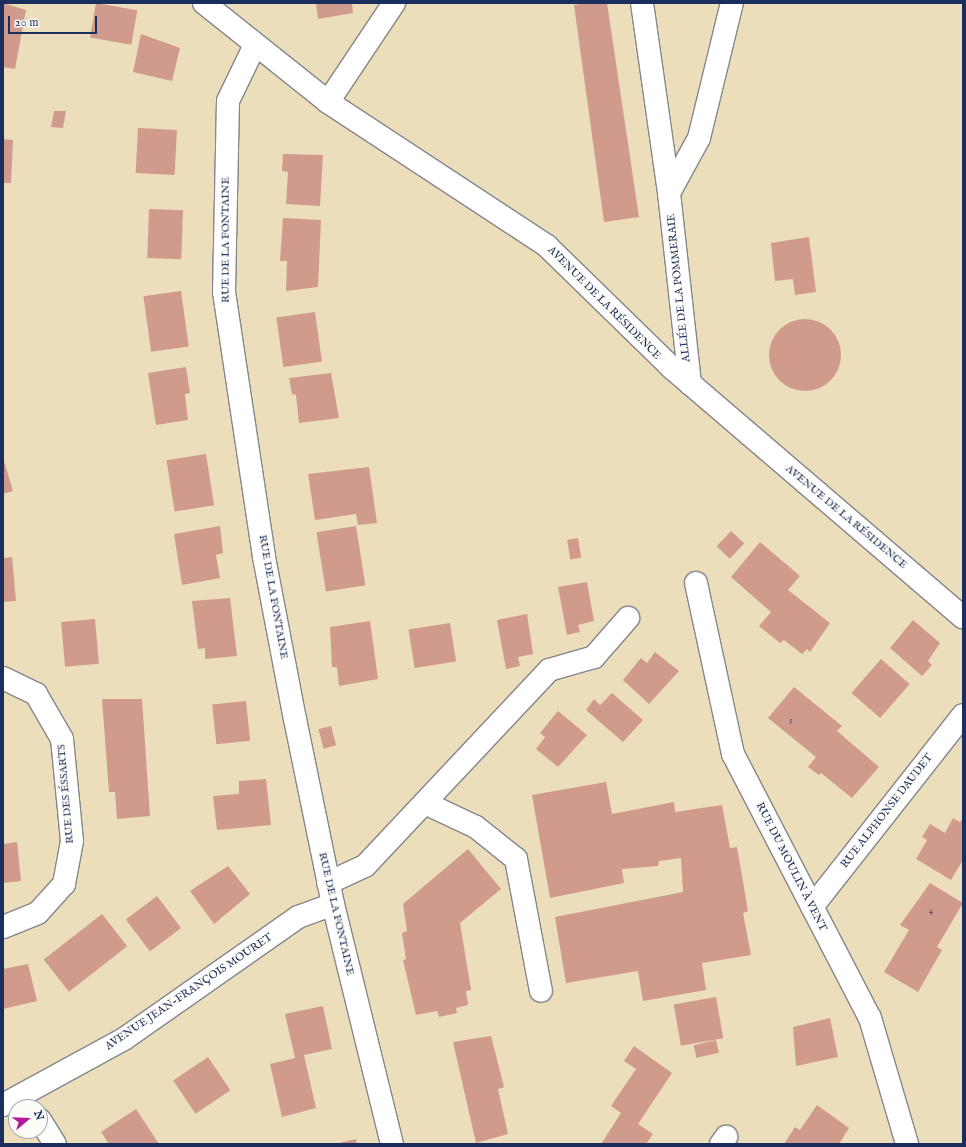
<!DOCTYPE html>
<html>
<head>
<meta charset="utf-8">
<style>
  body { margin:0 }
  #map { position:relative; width:966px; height:1147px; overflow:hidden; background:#ecdeba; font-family:"IM FELL English",serif }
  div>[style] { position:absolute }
  .building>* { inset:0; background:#d09b8c; transform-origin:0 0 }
  .round { border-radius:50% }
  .roads { filter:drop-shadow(1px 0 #84868c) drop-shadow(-1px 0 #84868c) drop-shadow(0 1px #84868c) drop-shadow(0 -1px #84868c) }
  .street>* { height:22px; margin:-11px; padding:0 11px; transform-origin:11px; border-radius:11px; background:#fff }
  span { translate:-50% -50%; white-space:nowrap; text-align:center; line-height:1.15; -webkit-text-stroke:3px #fdfcf7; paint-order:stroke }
  .number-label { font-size:9px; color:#484a6a }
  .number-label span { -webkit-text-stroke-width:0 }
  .street-label { font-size:11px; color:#1b2f5e }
  .frame { position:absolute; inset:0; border:4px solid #1b2f5e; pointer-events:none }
  .north { position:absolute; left:8px; top:1099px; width:40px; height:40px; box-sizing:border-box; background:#fdfcf7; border:1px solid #a3aaba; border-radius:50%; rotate:71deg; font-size:11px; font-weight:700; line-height:16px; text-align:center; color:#1b2f5e }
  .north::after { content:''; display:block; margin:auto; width:14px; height:18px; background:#b5179e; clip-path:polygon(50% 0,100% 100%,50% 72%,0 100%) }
  .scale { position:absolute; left:8px; top:16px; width:89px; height:18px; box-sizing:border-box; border:2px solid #1b2f5e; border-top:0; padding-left:5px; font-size:12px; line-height:14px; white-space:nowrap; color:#1b2f5e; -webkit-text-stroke:3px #fdfcf7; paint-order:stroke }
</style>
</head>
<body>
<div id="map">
  <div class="building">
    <div style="clip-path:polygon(3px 3px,26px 10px,15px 69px,3px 67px)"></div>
    <div style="left:96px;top:3px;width:42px;height:35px;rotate:10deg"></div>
    <div style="clip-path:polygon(316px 3px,352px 3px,353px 13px,318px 19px)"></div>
    <div style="clip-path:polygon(586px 3px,607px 3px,639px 217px,604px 222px,574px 5px)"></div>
    <div style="clip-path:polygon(141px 34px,180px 48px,172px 81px,133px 72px)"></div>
    <div style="clip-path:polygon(54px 111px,66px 111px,63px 128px,51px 127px)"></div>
    <div style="left:138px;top:128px;width:39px;height:45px;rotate:3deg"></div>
    <div style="clip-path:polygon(3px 139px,13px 140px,11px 183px,3px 183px)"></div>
    <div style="clip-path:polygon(283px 154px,323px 155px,320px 206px,286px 204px,288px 172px,282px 171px)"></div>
    <div style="left:149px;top:209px;width:34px;height:49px;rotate:2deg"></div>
    <div style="clip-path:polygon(283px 218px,321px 220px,318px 287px,286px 291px,287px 261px,280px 261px)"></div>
    <div style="clip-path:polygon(809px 237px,816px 292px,795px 295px,793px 279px,775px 281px,771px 243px)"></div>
    <div style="left:181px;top:291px;width:56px;height:38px;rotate:82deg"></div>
    <div style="left:315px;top:312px;width:50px;height:39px;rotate:82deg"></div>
    <div class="round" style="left:769px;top:319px;width:72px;height:72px"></div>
    <div style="clip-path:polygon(186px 367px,190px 393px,185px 394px,188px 420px,156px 425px,148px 373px)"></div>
    <div style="clip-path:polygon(331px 373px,339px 418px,299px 423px,296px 395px,292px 394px,289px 378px)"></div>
    <div style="left:206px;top:454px;width:52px;height:40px;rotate:81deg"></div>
    <div style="clip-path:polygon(3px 457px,13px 491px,3px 494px)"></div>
    <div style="clip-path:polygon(369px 467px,377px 523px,358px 525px,356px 514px,315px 520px,308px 474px)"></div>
    <div style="clip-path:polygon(220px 526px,223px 553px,216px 555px,220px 578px,182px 585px,174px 534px)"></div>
    <div style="left:356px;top:526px;width:60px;height:40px;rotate:81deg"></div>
    <div style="left:731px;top:531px;width:18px;height:21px;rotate:43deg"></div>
    <div style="left:578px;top:538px;width:20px;height:11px;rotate:81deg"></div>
    <div style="clip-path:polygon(760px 542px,800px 576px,788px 590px,830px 623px,810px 652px,807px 649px,802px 654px,784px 640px,780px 643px,759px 626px,771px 612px,731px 577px)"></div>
    <div style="clip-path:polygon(12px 557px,16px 601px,3px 602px,3px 558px)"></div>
    <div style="clip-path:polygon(587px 582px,594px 621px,578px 625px,580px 632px,567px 635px,558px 587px)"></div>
    <div style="clip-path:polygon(230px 598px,237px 656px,205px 659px,205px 648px,198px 649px,192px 601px)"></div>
    <div style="clip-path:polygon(527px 614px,533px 654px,518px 657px,520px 666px,506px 669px,497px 620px)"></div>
    <div style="left:95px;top:619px;width:45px;height:34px;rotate:85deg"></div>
    <div style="clip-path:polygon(913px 620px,940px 643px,928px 661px,932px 665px,922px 676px,890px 648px)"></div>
    <div style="clip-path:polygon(370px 621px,378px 679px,339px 686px,337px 667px,332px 667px,330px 627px)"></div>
    <div style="left:450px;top:623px;width:39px;height:42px;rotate:81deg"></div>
    <div style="clip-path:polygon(655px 652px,679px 671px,649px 704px,623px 680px,641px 658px,647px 663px)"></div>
    <div style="left:881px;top:659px;width:38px;height:45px;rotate:41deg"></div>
    <div style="clip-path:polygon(794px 687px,842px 726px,837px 731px,879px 767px,852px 798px,821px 773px,819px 775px,808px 767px,816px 757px,768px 718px)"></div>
    <div style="clip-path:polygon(612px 693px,643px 720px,623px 742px,586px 710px,594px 699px,600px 705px)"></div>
    <div style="clip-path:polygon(102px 699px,142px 699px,150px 816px,117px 819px,115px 792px,109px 792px)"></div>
    <div style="left:246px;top:701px;width:40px;height:34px;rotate:84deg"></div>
    <div style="clip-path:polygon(558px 711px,587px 735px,558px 767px,536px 749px,545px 737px,540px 733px)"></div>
    <div style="left:331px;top:726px;width:20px;height:13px;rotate:75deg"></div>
    <div style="clip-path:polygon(266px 779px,271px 825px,217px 830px,213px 796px,239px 794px,239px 781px)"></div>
    <div style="clip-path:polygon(606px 782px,612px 814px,674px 802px,675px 812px,722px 805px,730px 848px,737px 847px,748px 911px,743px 913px,751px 955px,702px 963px,706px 990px,643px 1001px,638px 971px,566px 983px,555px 917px,683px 892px,681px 858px,659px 861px,658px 866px,622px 869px,624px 883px,550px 898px,532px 795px)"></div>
    <div style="clip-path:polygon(953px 818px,960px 822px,963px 818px,963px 860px,951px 880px,916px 859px,927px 840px,922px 837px,930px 824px,945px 833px)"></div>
    <div style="clip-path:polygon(17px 842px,21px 881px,3px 883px,3px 844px)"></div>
    <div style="clip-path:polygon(468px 849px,501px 889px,460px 923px,471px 990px,466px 991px,468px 1005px,456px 1008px,457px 1013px,439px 1017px,437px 1011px,416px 1015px,403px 960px,406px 959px,402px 933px,407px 931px,403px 904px)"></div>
    <div style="clip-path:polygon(228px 866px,250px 894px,214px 924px,190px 891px)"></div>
    <div style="clip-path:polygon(930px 883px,963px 903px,937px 947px,942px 950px,918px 992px,884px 972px,909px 930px,900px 925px)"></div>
    <div style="left:157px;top:896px;width:40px;height:39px;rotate:53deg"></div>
    <div style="left:102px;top:914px;width:41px;height:74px;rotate:52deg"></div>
    <div style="clip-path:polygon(28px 964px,37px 1001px,3px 1009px,3px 969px)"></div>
    <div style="left:716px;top:997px;width:42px;height:43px;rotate:80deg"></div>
    <div style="clip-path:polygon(323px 1006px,332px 1049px,304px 1055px,316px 1108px,282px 1117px,270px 1064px,295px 1058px,285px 1014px)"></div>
    <div style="clip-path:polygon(830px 1018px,838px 1057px,796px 1066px,793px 1027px)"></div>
    <div style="clip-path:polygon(491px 1036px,504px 1087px,498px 1089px,508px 1134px,476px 1143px,453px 1042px)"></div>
    <div style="left:716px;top:1040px;width:13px;height:23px;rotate:77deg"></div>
    <div style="clip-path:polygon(634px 1046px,672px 1073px,638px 1124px,653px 1134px,646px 1144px,601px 1144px,621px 1113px,611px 1106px,636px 1069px,624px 1061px)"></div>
    <div style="left:208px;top:1057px;width:40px;height:42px;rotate:56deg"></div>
    <div style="clip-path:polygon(817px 1105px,849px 1128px,839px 1144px,784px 1144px,795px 1127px,800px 1130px)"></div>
    <div style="clip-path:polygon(136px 1109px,159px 1144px,109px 1144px,101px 1132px)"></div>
    <div style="clip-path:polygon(356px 1139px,357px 1144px,339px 1144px,339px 1143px)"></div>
  </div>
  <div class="roads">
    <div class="street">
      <div style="left:204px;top:3px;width:159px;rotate:38.6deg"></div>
      <div style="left:328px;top:102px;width:262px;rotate:33.3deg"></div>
      <div style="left:547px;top:246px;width:175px;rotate:44.3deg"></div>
      <div style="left:672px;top:368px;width:383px;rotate:40.6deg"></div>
      <div style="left:642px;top:3px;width:192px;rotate:81.9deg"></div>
      <div style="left:669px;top:193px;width:192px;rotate:83.7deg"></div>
      <div style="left:254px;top:47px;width:60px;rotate:115.7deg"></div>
      <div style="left:228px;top:101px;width:191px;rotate:91.2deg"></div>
      <div style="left:224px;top:292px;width:268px;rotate:81.4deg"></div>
      <div style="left:264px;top:557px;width:165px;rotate:79.2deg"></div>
      <div style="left:295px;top:719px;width:189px;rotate:78.4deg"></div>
      <div style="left:333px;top:904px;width:247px;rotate:76.2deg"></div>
      <div style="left:328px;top:102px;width:119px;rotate:-56.3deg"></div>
      <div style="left:669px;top:193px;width:63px;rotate:-61.4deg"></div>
      <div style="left:699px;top:138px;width:139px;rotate:-76.3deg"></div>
      <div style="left:696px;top:583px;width:175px;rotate:77.8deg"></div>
      <div style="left:733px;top:754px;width:297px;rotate:62.6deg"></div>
      <div style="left:870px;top:1018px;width:131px;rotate:73.6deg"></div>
      <div style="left:3px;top:678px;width:37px;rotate:26deg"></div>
      <div style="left:36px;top:694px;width:52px;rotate:60deg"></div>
      <div style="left:62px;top:739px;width:102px;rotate:84.4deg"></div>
      <div style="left:72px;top:841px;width:44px;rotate:100.5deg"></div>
      <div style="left:64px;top:884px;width:39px;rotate:132deg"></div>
      <div style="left:38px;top:913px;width:38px;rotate:158deg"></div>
      <div style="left:425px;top:803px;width:56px;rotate:25.2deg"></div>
      <div style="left:476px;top:827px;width:51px;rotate:38.7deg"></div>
      <div style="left:516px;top:859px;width:134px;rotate:79.3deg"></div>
      <div style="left:328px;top:883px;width:41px;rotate:-24.7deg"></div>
      <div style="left:365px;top:866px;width:269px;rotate:-46.8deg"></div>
      <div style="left:549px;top:670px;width:47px;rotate:-16.1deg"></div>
      <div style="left:594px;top:657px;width:52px;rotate:-48.9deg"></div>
      <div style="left:812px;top:907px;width:244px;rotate:-51.8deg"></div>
      <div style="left:3px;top:1105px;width:138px;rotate:-28.6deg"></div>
      <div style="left:124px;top:1039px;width:213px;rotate:-35deg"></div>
      <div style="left:298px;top:917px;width:37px;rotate:-20deg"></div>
      <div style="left:40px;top:1120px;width:28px;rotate:58deg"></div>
      <div style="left:721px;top:1144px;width:9px;rotate:-54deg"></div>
    </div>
  </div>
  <div class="number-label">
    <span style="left:791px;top:721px">5</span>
    <span style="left:931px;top:911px">4</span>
  </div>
  <div class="street-label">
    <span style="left:226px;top:240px;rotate:-90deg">RUE DE LA FONTAINE</span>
    <span style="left:679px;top:288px;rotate:-96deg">ALLÉE DE LA POMMERAIE</span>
    <span style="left:604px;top:303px;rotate:45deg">AVENUE DE LA RÉSIDENCE</span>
    <span style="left:846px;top:517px;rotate:40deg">AVENUE DE LA RÉSIDENCE</span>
    <span style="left:273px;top:597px;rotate:80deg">RUE DE LA FONTAINE</span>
    <span style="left:66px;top:794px;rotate:-95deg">RUE DES ÉSSARTS</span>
    <span style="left:887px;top:811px;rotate:-52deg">RUE ALPHONSE DAUDET</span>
    <span style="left:791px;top:867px;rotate:63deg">RUE DU MOULIN À VENT</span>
    <span style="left:336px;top:914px;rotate:77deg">RUE DE LA FONTAINE</span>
    <span style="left:189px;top:992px;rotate:-34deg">AVENUE JEAN-FRANÇOIS MOURET</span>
  </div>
  <div class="frame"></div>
  <div class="north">N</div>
  <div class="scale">20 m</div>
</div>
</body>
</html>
